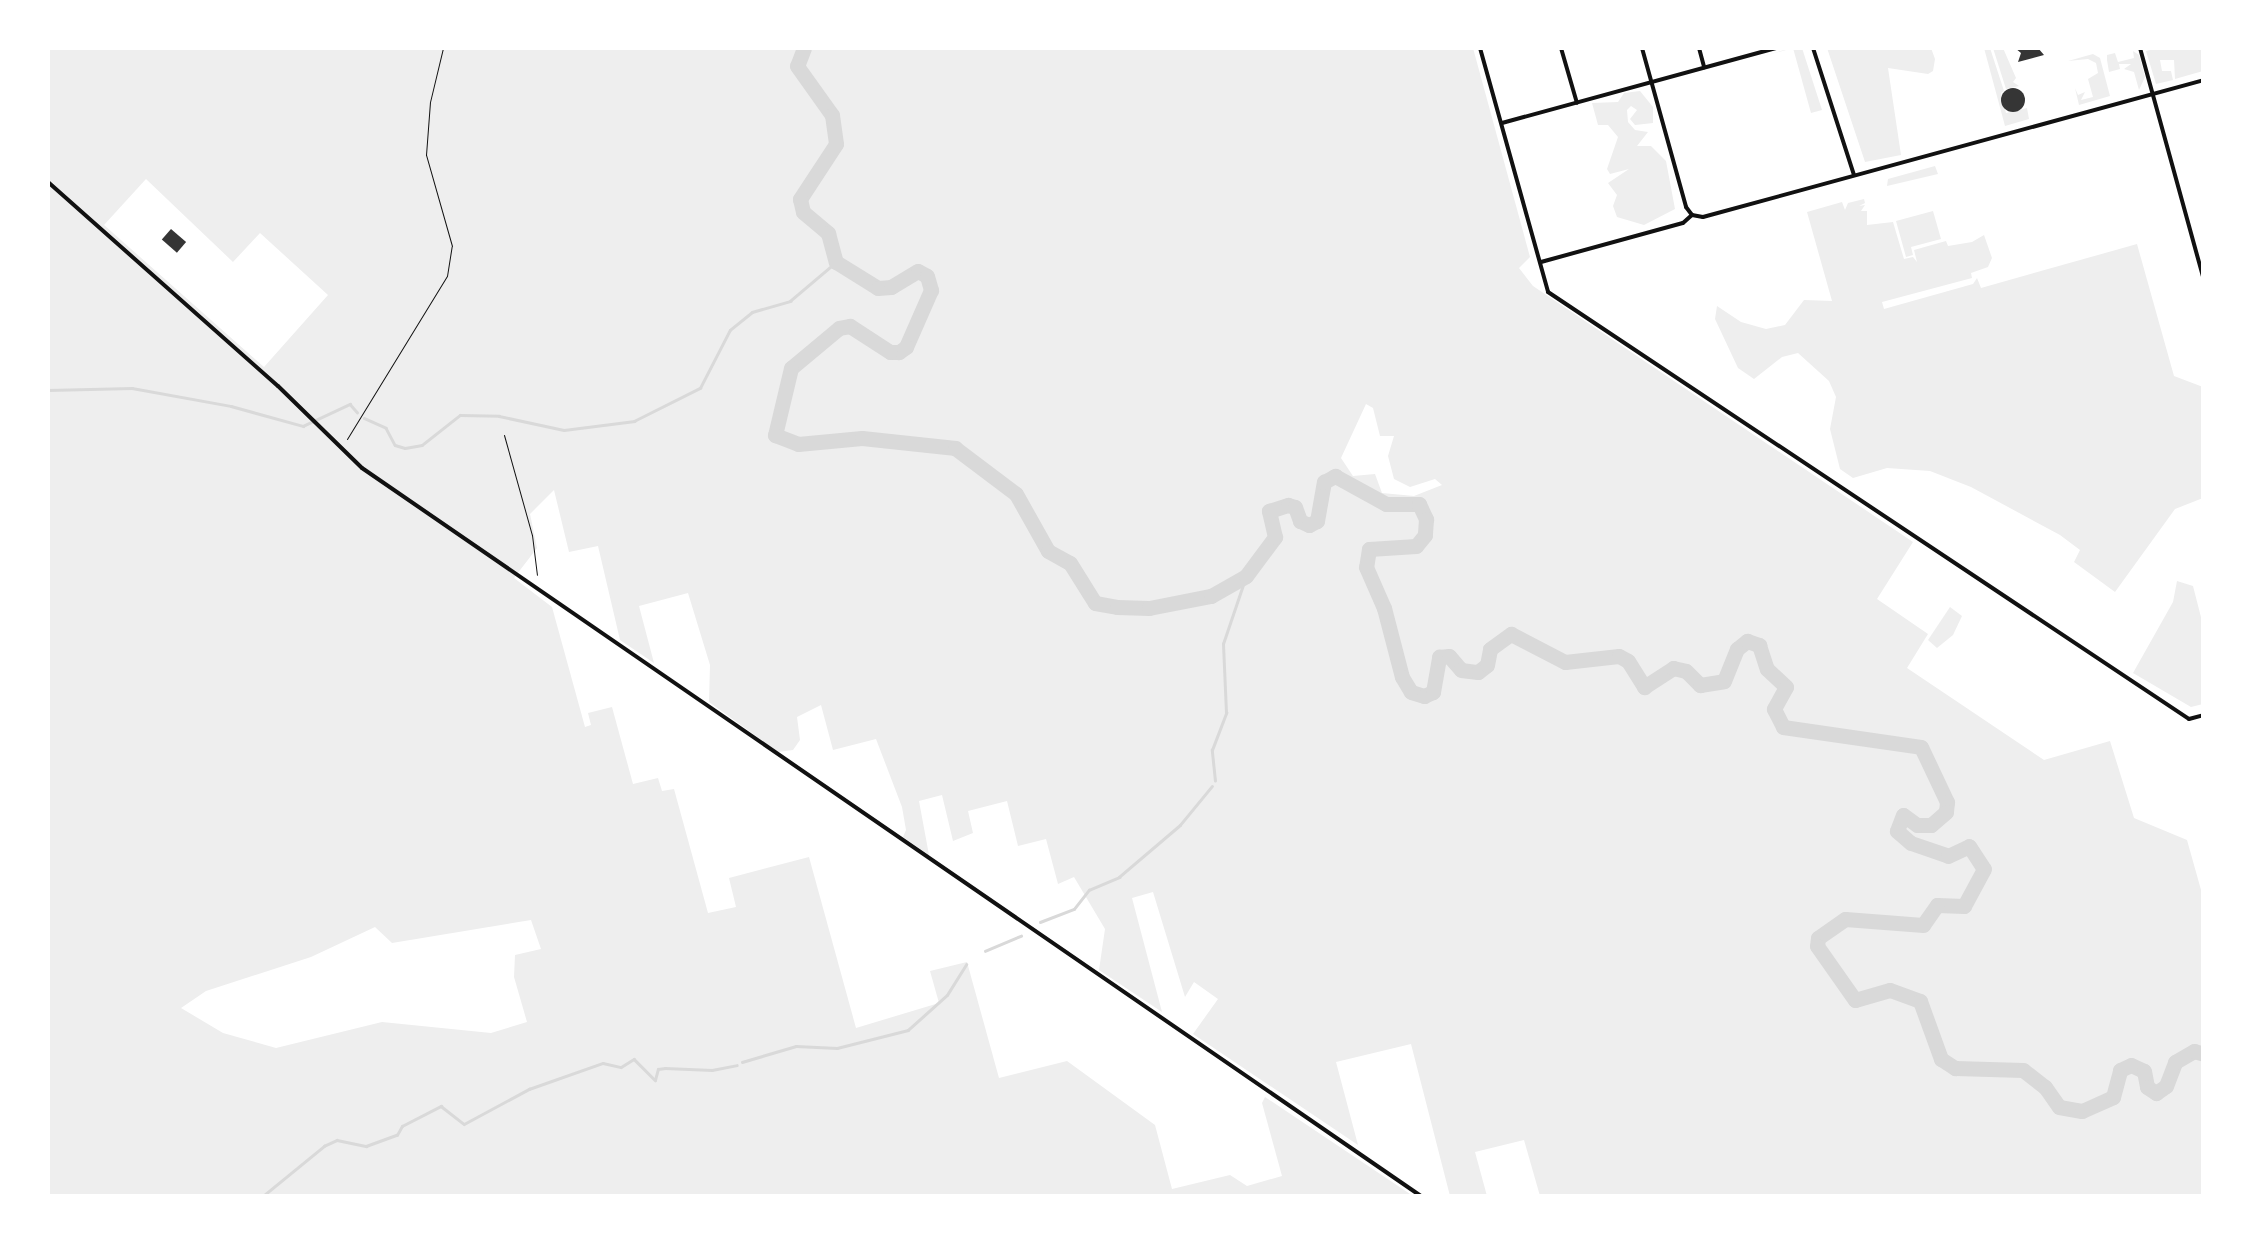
<!DOCTYPE html>
<html>
<head>
<meta charset="utf-8">
<style>
  body { margin:0 }
  #map { position:relative; width:2251px; height:1244px; overflow:hidden; background:#fff; font-family:Barlow,sans-serif }
  div>[style] { position:absolute }
  .green>* { inset:0; background:#eee }
  .stream>* { height:2.5px; margin:-1.25px; padding:0 1.25px; transform-origin:1.25px; border-radius:1.25px; background:#d9d9d9 }
  .river>* { height:15px; margin:-7.5px; padding:0 7.5px; transform-origin:7.5px; border-radius:7.5px; background:#d9d9d9 }
  .building>* { inset:0; background:#353535; transform-origin:0 0 }
  .round { border-radius:50% }
  .path>* { height:1px; margin:-0.5px; padding:0 0.5px; transform-origin:0.5px; border-radius:0.5px; background:#111 }
  .minor>* { height:4px; margin:-2px; padding:0 2px; transform-origin:2px; border-radius:2px; background:#111 }
  span { translate:-50% -50%; white-space:nowrap; text-align:center; line-height:1.15; -webkit-text-stroke:10px #fff; paint-order:stroke }
  .frame { position:absolute; inset:0; border:50px solid #fff; pointer-events:none }
</style>
</head>
<body>
<div id="map">
  <div class="green">
    <div style="clip-path:polygon(evenodd,48px 48px,1473px 48px,1530px 257px,1519px 268px,1533px 286px,1913px 542px,1877px 599px,1928px 634px,1907px 668px,2044px 760px,2110px 741px,2134px 818px,2187px 840px,2203px 897px,2203px 1196px,1540px 1196px,1524px 1140px,1475px 1152px,1487px 1196px,1450px 1196px,1411px 1044px,1336px 1062px,1358px 1145px,1193px 1034px,1218px 999px,1194px 982px,1185px 997px,1153px 892px,1132px 898px,1162px 1012px,1099px 970px,1105px 929px,1074px 877px,1058px 884px,1046px 839px,1018px 846px,1007px 801px,968px 811px,973px 833px,953px 841px,942px 795px,919px 801px,929px 855px,903px 837px,906px 830px,902px 807px,876px 739px,833px 750px,821px 705px,797px 717px,800px 740px,793px 750px,778px 752px,709px 702px,710px 665px,688px 593px,639px 606px,654px 663px,620px 640px,598px 546px,569px 552px,554px 490px,530px 514px,537px 548px,514px 578px,552px 607px,585px 727px,591px 725px,588px 713px,612px 707px,633px 784px,658px 778px,662px 791px,674px 789px,708px 913px,736px 907px,729px 878px,809px 857px,856px 1028px,939px 1003px,930px 971px,967px 962px,999px 1078px,1067px 1061px,1155px 1125px,1172px 1189px,1230px 1175px,1247px 1186px,1282px 1176px,1262px 1103px,1265px 1097px,1413px 1196px,48px 1196px,48px 48px,146px 179px,233px 262px,260px 233px,328px 295px,264px 367px,104px 225px,146px 179px,48px 48px,1366px 404px,1373px 408px,1380px 436px,1394px 436px,1388px 456px,1394px 479px,1410px 487px,1435px 479px,1442px 485px,1414px 496px,1382px 493px,1375px 474px,1353px 476px,1341px 458px,1366px 404px,48px 48px,531px 920px,541px 949px,515px 955px,514px 977px,527px 1022px,491px 1033px,382px 1022px,276px 1048px,223px 1033px,181px 1008px,206px 991px,311px 957px,375px 927px,392px 943px,531px 920px)"></div>
    <div style="clip-path:polygon(1791px 48px,1802px 48px,1822px 110px,1811px 113px,1793px 48px,1753px 59px)"></div>
    <div style="clip-path:polygon(1827px 48px,1931px 48px,1935px 59px,1933px 71px,1928px 74px,1888px 68px,1901px 155px,1865px 162px)"></div>
    <div style="clip-path:polygon(1984px 48px,1990px 48px,2004px 91px,2001px 93px,2006px 113px,2027px 108px,2029px 119px,2005px 126px)"></div>
    <div style="clip-path:polygon(1993px 48px,2003px 48px,2016px 78px,2013px 82px,2019px 86px,2006px 89px)"></div>
    <div style="clip-path:polygon(2158px 48px,2203px 48px,2203px 71px,2175px 79px,2174px 60px,2160px 60px,2162px 71px,2171px 71px,2173px 80px,2156px 84px,2146px 51px)"></div>
    <div style="clip-path:polygon(2133px 51px,2139px 55px,2145px 77px,2139px 90px,2134px 72px,2124px 69px,2131px 64px,2119px 64px,2120px 69px,2109px 72px,2107px 60px,2107px 55px,2115px 53px,2118px 62px,2134px 58px)"></div>
    <div style="clip-path:polygon(2093px 54px,2100px 58px,2110px 96px,2079px 105px,2075px 88px,2078px 95px,2085px 92px,2081px 100px,2093px 97px,2088px 79px,2098px 73px,2096px 63px,2088px 59px,2068px 61px)"></div>
    <div style="clip-path:polygon(1640px 91px,1653px 107px,1653px 123px,1635px 125px,1630px 119px,1637px 110px,1631px 106px,1627px 110px,1628px 122px,1635px 130px,1648px 132px,1637px 146px,1651px 146px,1666px 161px,1675px 209px,1644px 225px,1617px 217px,1613px 206px,1617px 195px,1608px 183px,1629px 169px,1610px 174px,1607px 169px,1618px 137px,1608px 125px,1598px 125px,1592px 103px,1618px 102px,1624px 93px)"></div>
    <div style="clip-path:polygon(1935px 166px,1938px 174px,1887px 186px,1888px 179px)"></div>
    <div style="clip-path:polygon(1864px 199px,1865px 203px,1859px 206px,1865px 205px,1861px 211px,1867px 211px,1867px 225px,1893px 222px,1904px 259px,1913px 257px,1917px 262px,1914px 250px,1946px 241px,1948px 246px,1972px 242px,1984px 235px,1992px 258px,1988px 267px,1971px 273px,1972px 278px,1882px 302px,1884px 309px,1973px 284px,1977px 278px,1981px 288px,2137px 244px,2174px 376px,2203px 387px,2203px 498px,2175px 509px,2115px 592px,2074px 562px,2080px 550px,2060px 535px,1971px 487px,1930px 471px,1887px 468px,1853px 478px,1840px 469px,1830px 429px,1836px 397px,1829px 381px,1798px 353px,1782px 357px,1754px 379px,1738px 368px,1715px 319px,1717px 306px,1741px 322px,1766px 329px,1785px 325px,1804px 300px,1832px 301px,1807px 212px,1842px 202px,1845px 210px,1848px 203px)"></div>
    <div style="clip-path:polygon(1933px 211px,1941px 239px,1911px 247px,1913px 255px,1906px 257px,1896px 221px)"></div>
    <div style="clip-path:polygon(2177px 581px,2193px 586px,2203px 625px,2203px 704px,2191px 707px,2133px 673px,2173px 602px)"></div>
    <div style="clip-path:polygon(1950px 607px,1962px 616px,1953px 635px,1937px 648px,1928px 640px)"></div>
  </div>
  <div class="stream">
    <div style="left:48px;top:390px;width:84px;rotate:-1.4deg"></div>
    <div style="left:132px;top:388px;width:101px;rotate:10.3deg"></div>
    <div style="left:231px;top:406px;width:75px;rotate:15.5deg"></div>
    <div style="left:303px;top:426px;width:52px;rotate:-25.1deg"></div>
    <div style="left:350px;top:404px;width:11px;rotate:49deg"></div>
    <div style="left:364px;top:418px;width:24px;rotate:24deg"></div>
    <div style="left:386px;top:428px;width:19px;rotate:62deg"></div>
    <div style="left:395px;top:445px;width:10px;rotate:17deg"></div>
    <div style="left:405px;top:448px;width:17px;rotate:-10deg"></div>
    <div style="left:422px;top:445px;width:48px;rotate:-38.3deg"></div>
    <div style="left:460px;top:415px;width:39px;rotate:1deg"></div>
    <div style="left:499px;top:416px;width:66px;rotate:12.2deg"></div>
    <div style="left:564px;top:430px;width:71px;rotate:-7.3deg"></div>
    <div style="left:634px;top:421px;width:74px;rotate:-26.6deg"></div>
    <div style="left:700px;top:388px;width:65px;rotate:-62.7deg"></div>
    <div style="left:730px;top:330px;width:28px;rotate:-39deg"></div>
    <div style="left:752px;top:312px;width:40px;rotate:-16deg"></div>
    <div style="left:790px;top:301px;width:60px;rotate:-40.3deg"></div>
    <div style="left:1215px;top:781px;width:31px;rotate:-96deg"></div>
    <div style="left:1212px;top:750px;width:40px;rotate:-69deg"></div>
    <div style="left:1226px;top:713px;width:69px;rotate:-92.5deg"></div>
    <div style="left:1223px;top:644px;width:72px;rotate:-71.3deg"></div>
    <div style="left:1040px;top:922px;width:36px;rotate:-21deg"></div>
    <div style="left:1074px;top:909px;width:24px;rotate:-52deg"></div>
    <div style="left:1089px;top:890px;width:33px;rotate:-23deg"></div>
    <div style="left:1119px;top:877px;width:80px;rotate:-40.4deg"></div>
    <div style="left:1180px;top:825px;width:50px;rotate:-50.6deg"></div>
    <div style="left:985px;top:951px;width:39px;rotate:-23deg"></div>
    <div style="left:742px;top:1062px;width:56px;rotate:-16.5deg"></div>
    <div style="left:796px;top:1046px;width:41px;rotate:2.8deg"></div>
    <div style="left:837px;top:1048px;width:73px;rotate:-14.2deg"></div>
    <div style="left:908px;top:1030px;width:52px;rotate:-41.9deg"></div>
    <div style="left:947px;top:995px;width:36px;rotate:-58deg"></div>
    <div style="left:263px;top:1196px;width:79px;rotate:-39.3deg"></div>
    <div style="left:324px;top:1146px;width:14px;rotate:-25deg"></div>
    <div style="left:337px;top:1140px;width:30px;rotate:12deg"></div>
    <div style="left:366px;top:1146px;width:33px;rotate:-20deg"></div>
    <div style="left:397px;top:1135px;width:10px;rotate:-61deg"></div>
    <div style="left:402px;top:1126px;width:44px;rotate:-27.1deg"></div>
    <div style="left:441px;top:1106px;width:29px;rotate:38deg"></div>
    <div style="left:464px;top:1124px;width:74px;rotate:-28.3deg"></div>
    <div style="left:529px;top:1089px;width:78px;rotate:-19.4deg"></div>
    <div style="left:603px;top:1063px;width:18px;rotate:13deg"></div>
    <div style="left:621px;top:1067px;width:15px;rotate:-32deg"></div>
    <div style="left:634px;top:1059px;width:30px;rotate:45deg"></div>
    <div style="left:655px;top:1080px;width:11px;rotate:-75deg"></div>
    <div style="left:658px;top:1069px;width:7px;rotate:-8deg"></div>
    <div style="left:665px;top:1068px;width:47px;rotate:2.4deg"></div>
    <div style="left:712px;top:1070px;width:25px;rotate:-11deg"></div>
  </div>
  <div class="river">
    <div style="left:804px;top:48px;width:19px;rotate:111deg"></div>
    <div style="left:797px;top:66px;width:60px;rotate:54.5deg"></div>
    <div style="left:832px;top:115px;width:29px;rotate:82deg"></div>
    <div style="left:836px;top:144px;width:66px;rotate:123.2deg"></div>
    <div style="left:800px;top:199px;width:13px;rotate:77deg"></div>
    <div style="left:803px;top:212px;width:33px;rotate:40deg"></div>
    <div style="left:828px;top:233px;width:30px;rotate:75deg"></div>
    <div style="left:836px;top:262px;width:49px;rotate:31.8deg"></div>
    <div style="left:878px;top:288px;width:13px;rotate:-4deg"></div>
    <div style="left:891px;top:287px;width:31px;rotate:-31deg"></div>
    <div style="left:918px;top:271px;width:10px;rotate:29deg"></div>
    <div style="left:927px;top:276px;width:15px;rotate:74deg"></div>
    <div style="left:931px;top:290px;width:62px;rotate:113.7deg"></div>
    <div style="left:906px;top:347px;width:9px;rotate:144deg"></div>
    <div style="left:899px;top:352px;width:9px;rotate:180deg"></div>
    <div style="left:890px;top:352px;width:48px;rotate:-147deg"></div>
    <div style="left:850px;top:326px;width:11px;rotate:170deg"></div>
    <div style="left:839px;top:328px;width:62px;rotate:140.2deg"></div>
    <div style="left:791px;top:368px;width:69px;rotate:103.4deg"></div>
    <div style="left:775px;top:435px;width:25px;rotate:21deg"></div>
    <div style="left:798px;top:444px;width:64px;rotate:-5.4deg"></div>
    <div style="left:862px;top:438px;width:94px;rotate:6.1deg"></div>
    <div style="left:955px;top:448px;width:76px;rotate:37deg"></div>
    <div style="left:1016px;top:494px;width:65px;rotate:60.7deg"></div>
    <div style="left:1048px;top:551px;width:25px;rotate:29deg"></div>
    <div style="left:1070px;top:563px;width:47px;rotate:58deg"></div>
    <div style="left:1095px;top:603px;width:22px;rotate:10deg"></div>
    <div style="left:1117px;top:607px;width:32px;rotate:2deg"></div>
    <div style="left:1149px;top:608px;width:63px;rotate:-11deg"></div>
    <div style="left:1211px;top:596px;width:40px;rotate:-29.7deg"></div>
    <div style="left:1246px;top:576px;width:49px;rotate:-53.4deg"></div>
    <div style="left:1275px;top:537px;width:27px;rotate:-103deg"></div>
    <div style="left:1269px;top:511px;width:20px;rotate:-18deg"></div>
    <div style="left:1288px;top:505px;width:7px;rotate:16deg"></div>
    <div style="left:1295px;top:507px;width:15px;rotate:70deg"></div>
    <div style="left:1300px;top:521px;width:10px;rotate:24deg"></div>
    <div style="left:1309px;top:525px;width:9px;rotate:-27deg"></div>
    <div style="left:1317px;top:521px;width:40px;rotate:-80deg"></div>
    <div style="left:1324px;top:482px;width:13px;rotate:-29deg"></div>
    <div style="left:1335px;top:476px;width:58px;rotate:28.8deg"></div>
    <div style="left:1386px;top:504px;width:33px"></div>
    <div style="left:1419px;top:504px;width:17px;rotate:65deg"></div>
    <div style="left:1426px;top:519px;width:16px;rotate:94deg"></div>
    <div style="left:1425px;top:535px;width:14px;rotate:129deg"></div>
    <div style="left:1416px;top:546px;width:47px;rotate:176.3deg"></div>
    <div style="left:1369px;top:549px;width:18px;rotate:99deg"></div>
    <div style="left:1366px;top:567px;width:45px;rotate:66.3deg"></div>
    <div style="left:1384px;top:608px;width:71px;rotate:75.4deg"></div>
    <div style="left:1402px;top:677px;width:17px;rotate:59deg"></div>
    <div style="left:1411px;top:692px;width:14px;rotate:17deg"></div>
    <div style="left:1424px;top:696px;width:10px;rotate:-24deg"></div>
    <div style="left:1433px;top:692px;width:36px;rotate:-80deg"></div>
    <div style="left:1439px;top:657px;width:10px;rotate:-6deg"></div>
    <div style="left:1449px;top:656px;width:18px;rotate:49deg"></div>
    <div style="left:1461px;top:670px;width:17px;rotate:7deg"></div>
    <div style="left:1478px;top:672px;width:11px;rotate:-38deg"></div>
    <div style="left:1487px;top:665px;width:16px;rotate:-79deg"></div>
    <div style="left:1490px;top:649px;width:26px;rotate:-36deg"></div>
    <div style="left:1511px;top:634px;width:61px;rotate:27.4deg"></div>
    <div style="left:1565px;top:662px;width:54px;rotate:-6.3deg"></div>
    <div style="left:1619px;top:656px;width:10px;rotate:29deg"></div>
    <div style="left:1628px;top:661px;width:31px;rotate:58deg"></div>
    <div style="left:1644px;top:687px;width:35px;rotate:-33deg"></div>
    <div style="left:1673px;top:668px;width:13px;rotate:13deg"></div>
    <div style="left:1686px;top:671px;width:20px;rotate:45deg"></div>
    <div style="left:1700px;top:685px;width:24px;rotate:-9deg"></div>
    <div style="left:1724px;top:681px;width:35px;rotate:-68deg"></div>
    <div style="left:1737px;top:649px;width:13px;rotate:-39deg"></div>
    <div style="left:1747px;top:641px;width:13px;rotate:18deg"></div>
    <div style="left:1759px;top:645px;width:25px;rotate:72deg"></div>
    <div style="left:1767px;top:669px;width:26px;rotate:43deg"></div>
    <div style="left:1786px;top:687px;width:25px;rotate:119deg"></div>
    <div style="left:1774px;top:709px;width:20px;rotate:63deg"></div>
    <div style="left:1783px;top:727px;width:139px;rotate:8.2deg"></div>
    <div style="left:1921px;top:747px;width:61px;rotate:64.7deg"></div>
    <div style="left:1947px;top:802px;width:10px;rotate:96deg"></div>
    <div style="left:1946px;top:812px;width:20px;rotate:139deg"></div>
    <div style="left:1931px;top:825px;width:14px;rotate:180deg"></div>
    <div style="left:1917px;top:825px;width:17px;rotate:-144deg"></div>
    <div style="left:1903px;top:815px;width:17px;rotate:111deg"></div>
    <div style="left:1897px;top:831px;width:18px;rotate:41deg"></div>
    <div style="left:1911px;top:843px;width:39px;rotate:19deg"></div>
    <div style="left:1948px;top:856px;width:23px;rotate:-25deg"></div>
    <div style="left:1969px;top:846px;width:27px;rotate:57deg"></div>
    <div style="left:1984px;top:869px;width:42px;rotate:118.4deg"></div>
    <div style="left:1964px;top:906px;width:27px;rotate:-178deg"></div>
    <div style="left:1937px;top:905px;width:24px;rotate:125deg"></div>
    <div style="left:1923px;top:925px;width:78px;rotate:-175.6deg"></div>
    <div style="left:1845px;top:919px;width:33px;rotate:145deg"></div>
    <div style="left:1818px;top:938px;width:8px;rotate:97deg"></div>
    <div style="left:1817px;top:946px;width:66px;rotate:54.9deg"></div>
    <div style="left:1855px;top:1000px;width:36px;rotate:-16deg"></div>
    <div style="left:1890px;top:990px;width:32px;rotate:20deg"></div>
    <div style="left:1920px;top:1001px;width:62px;rotate:70.1deg"></div>
    <div style="left:1941px;top:1059px;width:17px;rotate:33deg"></div>
    <div style="left:1955px;top:1068px;width:68px;rotate:1.7deg"></div>
    <div style="left:2023px;top:1070px;width:28px;rotate:38deg"></div>
    <div style="left:2045px;top:1087px;width:24px;rotate:55deg"></div>
    <div style="left:2059px;top:1107px;width:23px;rotate:10deg"></div>
    <div style="left:2082px;top:1111px;width:34px;rotate:-24deg"></div>
    <div style="left:2113px;top:1097px;width:28px;rotate:-75deg"></div>
    <div style="left:2120px;top:1070px;width:12px;rotate:-24deg"></div>
    <div style="left:2131px;top:1065px;width:14px;rotate:25deg"></div>
    <div style="left:2144px;top:1071px;width:16px;rotate:79deg"></div>
    <div style="left:2147px;top:1087px;width:11px;rotate:34deg"></div>
    <div style="left:2156px;top:1093px;width:12px;rotate:-35deg"></div>
    <div style="left:2166px;top:1086px;width:26px;rotate:-69deg"></div>
    <div style="left:2175px;top:1062px;width:22px;rotate:-30deg"></div>
    <div style="left:2194px;top:1051px;width:10px;rotate:17deg"></div>
  </div>
  <div class="building">
    <div style="clip-path:polygon(2015px 48px,2038px 48px,2044px 55px,2018px 62px,2021px 53px)"></div>
    <div class="round" style="left:2001px;top:88px;width:24px;height:24px"></div>
    <div style="left:171px;top:229px;width:20px;height:14px;rotate:41deg"></div>
  </div>
  <div class="path">
    <div style="left:504px;top:435px;width:104px;rotate:74.4deg"></div>
    <div style="left:532px;top:535px;width:40px;rotate:82.9deg"></div>
    <div style="left:347px;top:439px;width:191px;rotate:-58.5deg"></div>
    <div style="left:447px;top:276px;width:30px;rotate:-81deg"></div>
    <div style="left:452px;top:246px;width:95px;rotate:-105.9deg"></div>
    <div style="left:426px;top:155px;width:53px;rotate:-85.7deg"></div>
    <div style="left:430px;top:102px;width:56px;rotate:-76.5deg"></div>
  </div>
  <div class="minor">
    <div style="left:1480px;top:48px;width:253px;rotate:74.4deg"></div>
    <div style="left:1548px;top:292px;width:770px;rotate:33.67deg"></div>
    <div style="left:2189px;top:719px;width:16px;rotate:-15deg"></div>
    <div style="left:1561px;top:48px;width:57px;rotate:73.8deg"></div>
    <div style="left:1642px;top:48px;width:165px;rotate:74.5deg"></div>
    <div style="left:1686px;top:207px;width:10px;rotate:53deg"></div>
    <div style="left:1699px;top:48px;width:20px;rotate:75deg"></div>
    <div style="left:1813px;top:48px;width:133px;rotate:72.1deg"></div>
    <div style="left:2140px;top:48px;width:242px;rotate:74.6deg"></div>
    <div style="left:1502px;top:123px;width:285px;rotate:-15.3deg"></div>
    <div style="left:48px;top:182px;width:307px;rotate:41.6deg"></div>
    <div style="left:278px;top:386px;width:117px;rotate:44.3deg"></div>
    <div style="left:362px;top:468px;width:1285px;rotate:34.51deg"></div>
    <div style="left:1541px;top:262px;width:147px;rotate:-15.4deg"></div>
    <div style="left:1683px;top:223px;width:12px;rotate:-42deg"></div>
    <div style="left:1692px;top:215px;width:11px;rotate:10deg"></div>
    <div style="left:1703px;top:217px;width:519px;rotate:-15.29deg"></div>
  </div>
  <div class="frame"></div>
</div>
</body>
</html>
